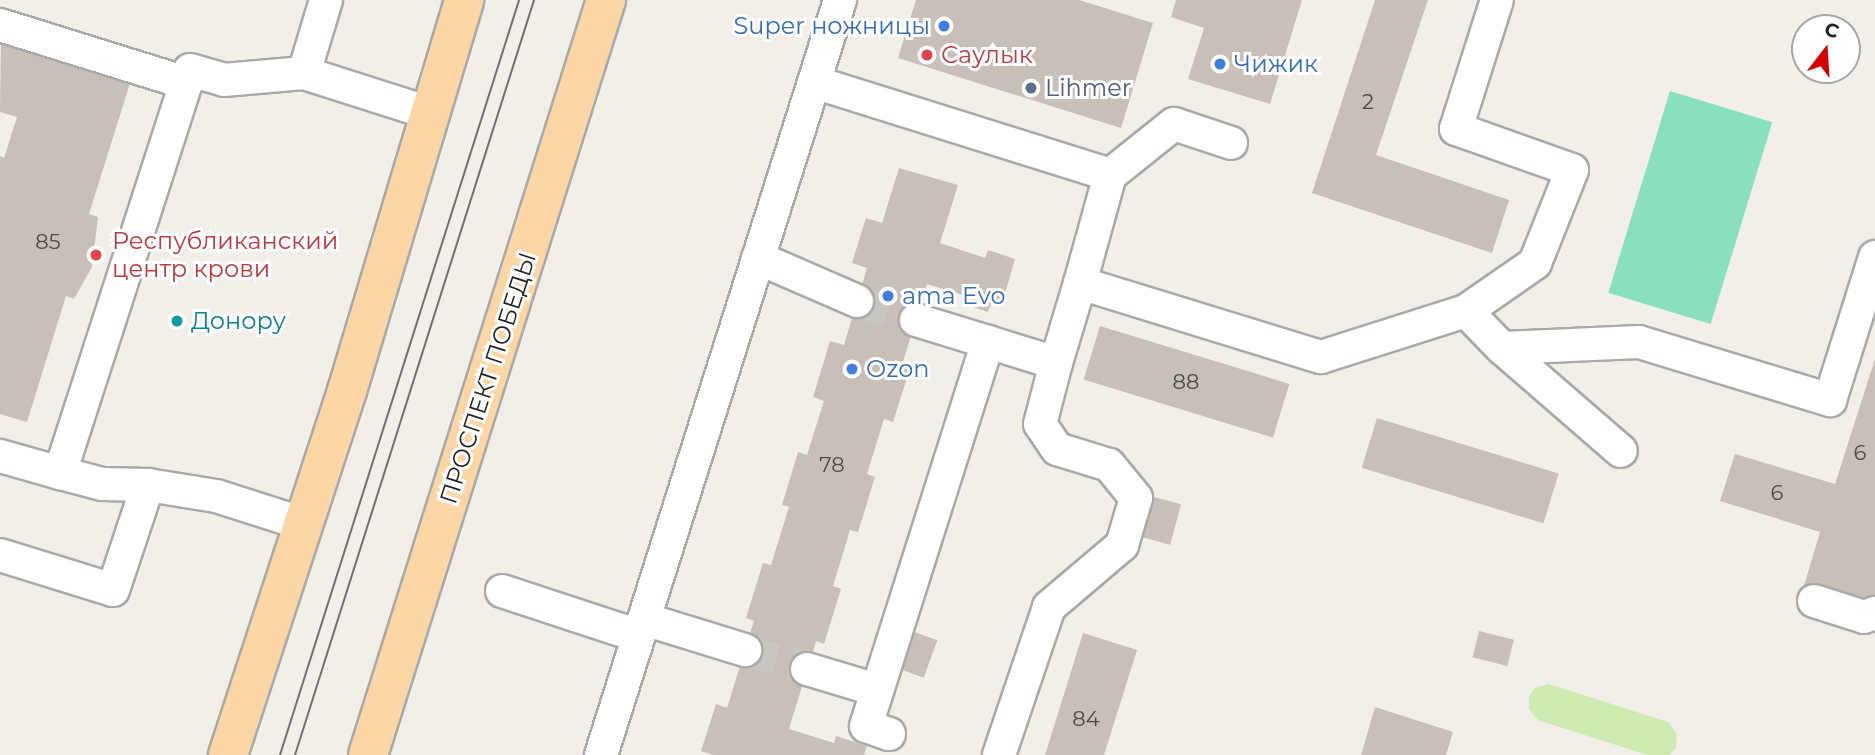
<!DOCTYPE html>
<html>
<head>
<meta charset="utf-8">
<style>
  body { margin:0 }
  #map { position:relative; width:1875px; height:755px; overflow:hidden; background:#f2efe9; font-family:Montserrat,sans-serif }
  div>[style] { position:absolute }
  .grass>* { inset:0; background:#cdebb0 }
  .pitch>* { inset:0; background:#88e0be; transform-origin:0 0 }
  .building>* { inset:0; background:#c7bfb8; transform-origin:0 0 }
  .minor-tunnel>* { height:32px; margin-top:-16px; transform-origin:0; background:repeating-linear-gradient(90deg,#c8c6c1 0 32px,transparent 0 48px) }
  .roads { filter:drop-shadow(2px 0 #a9a9a9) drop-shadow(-2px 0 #a9a9a9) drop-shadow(0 2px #a9a9a9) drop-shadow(0 -2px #a9a9a9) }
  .minor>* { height:32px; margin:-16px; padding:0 16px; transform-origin:16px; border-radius:16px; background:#fff }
  .major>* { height:38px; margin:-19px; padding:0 19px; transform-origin:19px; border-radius:19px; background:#fcd6a4 }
  .tram>* { height:2px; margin:-1px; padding:0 1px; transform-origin:1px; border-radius:1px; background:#707070 }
  .dots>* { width:19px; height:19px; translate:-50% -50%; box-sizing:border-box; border:4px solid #fff; border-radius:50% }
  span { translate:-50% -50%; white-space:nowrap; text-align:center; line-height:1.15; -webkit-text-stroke:6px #fff; paint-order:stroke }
  .number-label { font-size:21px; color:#4b4948 }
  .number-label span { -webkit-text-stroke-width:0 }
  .shop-label { font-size:24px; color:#366cbe }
  .right { translate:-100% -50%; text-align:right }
  .left { translate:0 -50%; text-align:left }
  .health-label { font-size:24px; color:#be3a42 }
  .service-label { font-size:24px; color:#4e5e75 }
  .culture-label { font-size:24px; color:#0d838f }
  .street-label { font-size:24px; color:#222 }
  .north { position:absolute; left:1791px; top:14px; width:70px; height:70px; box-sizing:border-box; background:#fff; border:2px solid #a7a7a7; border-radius:50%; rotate:17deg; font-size:19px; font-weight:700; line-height:28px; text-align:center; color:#222 }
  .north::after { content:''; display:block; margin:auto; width:24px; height:32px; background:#d40000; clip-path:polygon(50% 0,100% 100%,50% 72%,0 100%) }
</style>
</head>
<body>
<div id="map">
  <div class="grass">
    <div style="clip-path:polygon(1549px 684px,1668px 722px,1677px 734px,1676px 748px,1669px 755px,1647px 755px,1538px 720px,1529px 709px,1529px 697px,1535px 688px)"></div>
  </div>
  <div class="pitch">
    <div style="left:1670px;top:91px;width:107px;height:211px;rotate:17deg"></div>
  </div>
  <div class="building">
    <div style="clip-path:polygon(916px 0,1079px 0,1153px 23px,1121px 128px,898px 58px)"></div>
    <div style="clip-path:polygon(1176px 0,1302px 0,1270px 104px,1188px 79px,1204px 28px,1171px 17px)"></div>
    <div style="clip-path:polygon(1375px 0,1428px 0,1376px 155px,1509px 200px,1492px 253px,1312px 193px)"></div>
    <div style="clip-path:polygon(1px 40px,131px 80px,89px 214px,98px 217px,92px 267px,74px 299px,66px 296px,27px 422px,0 414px,0 156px,4px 158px,17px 117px,0 112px)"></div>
    <div style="clip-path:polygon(899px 168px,958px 185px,940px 243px,985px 258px,988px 250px,1015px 259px,1002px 304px,992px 301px,988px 312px,961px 303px,963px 295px,927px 284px,903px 362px,911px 365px,893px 422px,884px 419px,867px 474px,875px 477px,858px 532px,850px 530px,833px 586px,841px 589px,824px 644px,816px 641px,789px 729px,834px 743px,836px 736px,867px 746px,864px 755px,713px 755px,701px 751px,716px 704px,727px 708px,754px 621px,746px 618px,763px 563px,771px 565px,789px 507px,782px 505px,798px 452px,807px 455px,824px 401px,813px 397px,830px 341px,844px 345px,867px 268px,852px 263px,866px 218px,882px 223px)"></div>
    <div style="left:1100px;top:326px;width:198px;height:56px;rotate:17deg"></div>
    <div style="clip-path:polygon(1875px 359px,1875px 609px,1874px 610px,1803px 589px,1820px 532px,1720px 501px,1735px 454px,1835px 484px)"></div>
    <div style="left:1377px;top:418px;width:190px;height:52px;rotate:17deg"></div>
    <div style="left:1154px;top:497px;width:28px;height:42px;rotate:15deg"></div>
    <div style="left:912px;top:631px;width:27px;height:40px;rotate:20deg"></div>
    <div style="left:1479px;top:631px;width:36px;height:27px;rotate:14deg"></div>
    <div style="clip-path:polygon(1083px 633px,1137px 650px,1104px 755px,1045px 755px)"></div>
    <div style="clip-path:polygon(1375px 707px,1453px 732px,1446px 755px,1361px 755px)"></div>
  </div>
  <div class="minor-tunnel">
    <div style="left:857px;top:301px;width:62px;rotate:17.9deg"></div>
    <div style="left:745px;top:650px;width:65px;rotate:17deg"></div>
  </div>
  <div class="roads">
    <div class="minor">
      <div style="left:0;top:25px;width:195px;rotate:17.3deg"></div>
      <div style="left:304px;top:73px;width:76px;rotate:-73.2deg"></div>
      <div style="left:814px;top:82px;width:310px;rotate:17.4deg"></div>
      <div style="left:1110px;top:175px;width:112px;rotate:105.5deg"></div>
      <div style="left:1080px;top:283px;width:252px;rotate:17.1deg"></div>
      <div style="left:1321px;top:357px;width:152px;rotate:-17.6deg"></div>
      <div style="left:1466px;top:311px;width:52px;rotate:45.8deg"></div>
      <div style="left:1502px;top:348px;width:137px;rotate:-2.5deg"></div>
      <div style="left:1639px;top:342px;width:200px;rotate:16.9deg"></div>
      <div style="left:1830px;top:400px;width:150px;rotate:-72.5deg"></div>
      <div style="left:1110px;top:175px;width:82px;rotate:-38.6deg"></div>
      <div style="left:1174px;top:124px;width:60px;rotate:18.4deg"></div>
      <div style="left:758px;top:258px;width:108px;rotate:23.5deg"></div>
      <div style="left:1466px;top:311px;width:84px;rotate:-34.8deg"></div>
      <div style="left:1535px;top:263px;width:100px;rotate:-68.3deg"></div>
      <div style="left:1572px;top:170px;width:123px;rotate:-160.5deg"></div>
      <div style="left:1456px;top:129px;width:135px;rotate:-72.4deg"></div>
      <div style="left:916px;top:320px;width:75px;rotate:17deg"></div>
      <div style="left:1502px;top:348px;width:157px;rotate:40.9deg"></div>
      <div style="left:0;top:456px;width:62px;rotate:15.8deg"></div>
      <div style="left:304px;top:524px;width:92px;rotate:-162.3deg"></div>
      <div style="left:216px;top:496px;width:69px;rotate:-170.8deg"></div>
      <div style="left:148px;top:485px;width:46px;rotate:-178.8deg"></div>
      <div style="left:102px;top:484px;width:43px;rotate:-165.3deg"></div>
      <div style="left:60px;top:473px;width:423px;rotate:-72.1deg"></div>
      <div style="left:190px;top:70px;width:35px;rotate:16deg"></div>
      <div style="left:224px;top:80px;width:80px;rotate:-5deg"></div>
      <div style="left:304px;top:73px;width:131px;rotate:17.7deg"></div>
      <div style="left:0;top:555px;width:118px;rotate:17.2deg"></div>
      <div style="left:113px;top:590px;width:111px;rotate:-71.6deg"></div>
      <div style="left:502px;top:591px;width:144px;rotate:18.2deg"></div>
      <div style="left:1814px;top:601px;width:52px;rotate:17.7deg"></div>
      <div style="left:1864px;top:617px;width:12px;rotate:-20deg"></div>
      <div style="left:644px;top:619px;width:106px;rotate:17.1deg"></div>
      <div style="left:807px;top:669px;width:73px;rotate:16.7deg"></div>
      <div style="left:889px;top:734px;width:24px;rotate:-161deg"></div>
      <div style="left:866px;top:726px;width:403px;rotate:-72.4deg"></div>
      <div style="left:988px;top:342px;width:71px;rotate:17.2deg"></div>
      <div style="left:1056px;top:363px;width:84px;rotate:-73.3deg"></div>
      <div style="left:601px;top:755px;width:792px;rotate:-72.43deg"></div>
      <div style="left:999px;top:755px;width:156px;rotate:-71.3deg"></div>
      <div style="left:1049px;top:607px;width:96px;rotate:-40.3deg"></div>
      <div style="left:1122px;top:545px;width:49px;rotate:-73.4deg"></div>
      <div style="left:1136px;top:498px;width:43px;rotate:-129.3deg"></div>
      <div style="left:1109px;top:465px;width:54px;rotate:-162.9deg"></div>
      <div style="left:1057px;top:449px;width:30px;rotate:-124deg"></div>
      <div style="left:1040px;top:424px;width:63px;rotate:-75.3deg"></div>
    </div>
    <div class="major">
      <div style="left:228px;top:755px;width:383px;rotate:-71.9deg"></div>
      <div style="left:347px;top:391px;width:408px;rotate:-73.3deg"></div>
      <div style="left:368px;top:755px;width:792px;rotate:-72.5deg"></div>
    </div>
  </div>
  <div class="tram">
    <div style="left:280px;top:755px;width:792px;rotate:-72.43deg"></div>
    <div style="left:295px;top:755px;width:792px;rotate:-72.43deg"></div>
  </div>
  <div class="dots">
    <div style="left:944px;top:26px;background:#3f7fe0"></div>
    <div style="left:927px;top:55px;background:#e0444e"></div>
    <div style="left:1220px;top:64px;background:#3f7fe0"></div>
    <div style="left:1031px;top:88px;background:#5c6f8a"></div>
    <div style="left:96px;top:255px;background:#e0444e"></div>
    <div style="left:888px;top:296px;background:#3f7fe0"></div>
    <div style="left:177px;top:321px;background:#0f9aa8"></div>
    <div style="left:852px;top:369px;background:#3f7fe0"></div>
  </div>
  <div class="number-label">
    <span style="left:1368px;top:102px">2</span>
    <span style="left:48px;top:242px">85</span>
    <span style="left:1186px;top:382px">88</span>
    <span style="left:1860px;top:453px">6</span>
    <span style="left:832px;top:465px">78</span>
    <span style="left:1777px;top:493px">6</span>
    <span style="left:1086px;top:719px">84</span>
  </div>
  <div class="shop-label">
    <span class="right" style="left:930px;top:26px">Super ножницы</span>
    <span class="left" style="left:1234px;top:64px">Чижик</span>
    <span class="left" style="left:902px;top:296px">ama Evo</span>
    <span class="left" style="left:866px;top:369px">Ozon</span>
  </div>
  <div class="health-label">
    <span class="left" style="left:941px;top:55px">Саулык</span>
    <span class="left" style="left:112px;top:255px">Республиканский<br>центр крови</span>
  </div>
  <div class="service-label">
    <span class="left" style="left:1045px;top:88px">Lihmer</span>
  </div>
  <div class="culture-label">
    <span class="left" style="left:191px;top:321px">Донору</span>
  </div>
  <div class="street-label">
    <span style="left:488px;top:378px;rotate:-72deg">ПРОСПЕКТ ПОБЕДЫ</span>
  </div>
  <div class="north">С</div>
</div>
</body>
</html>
